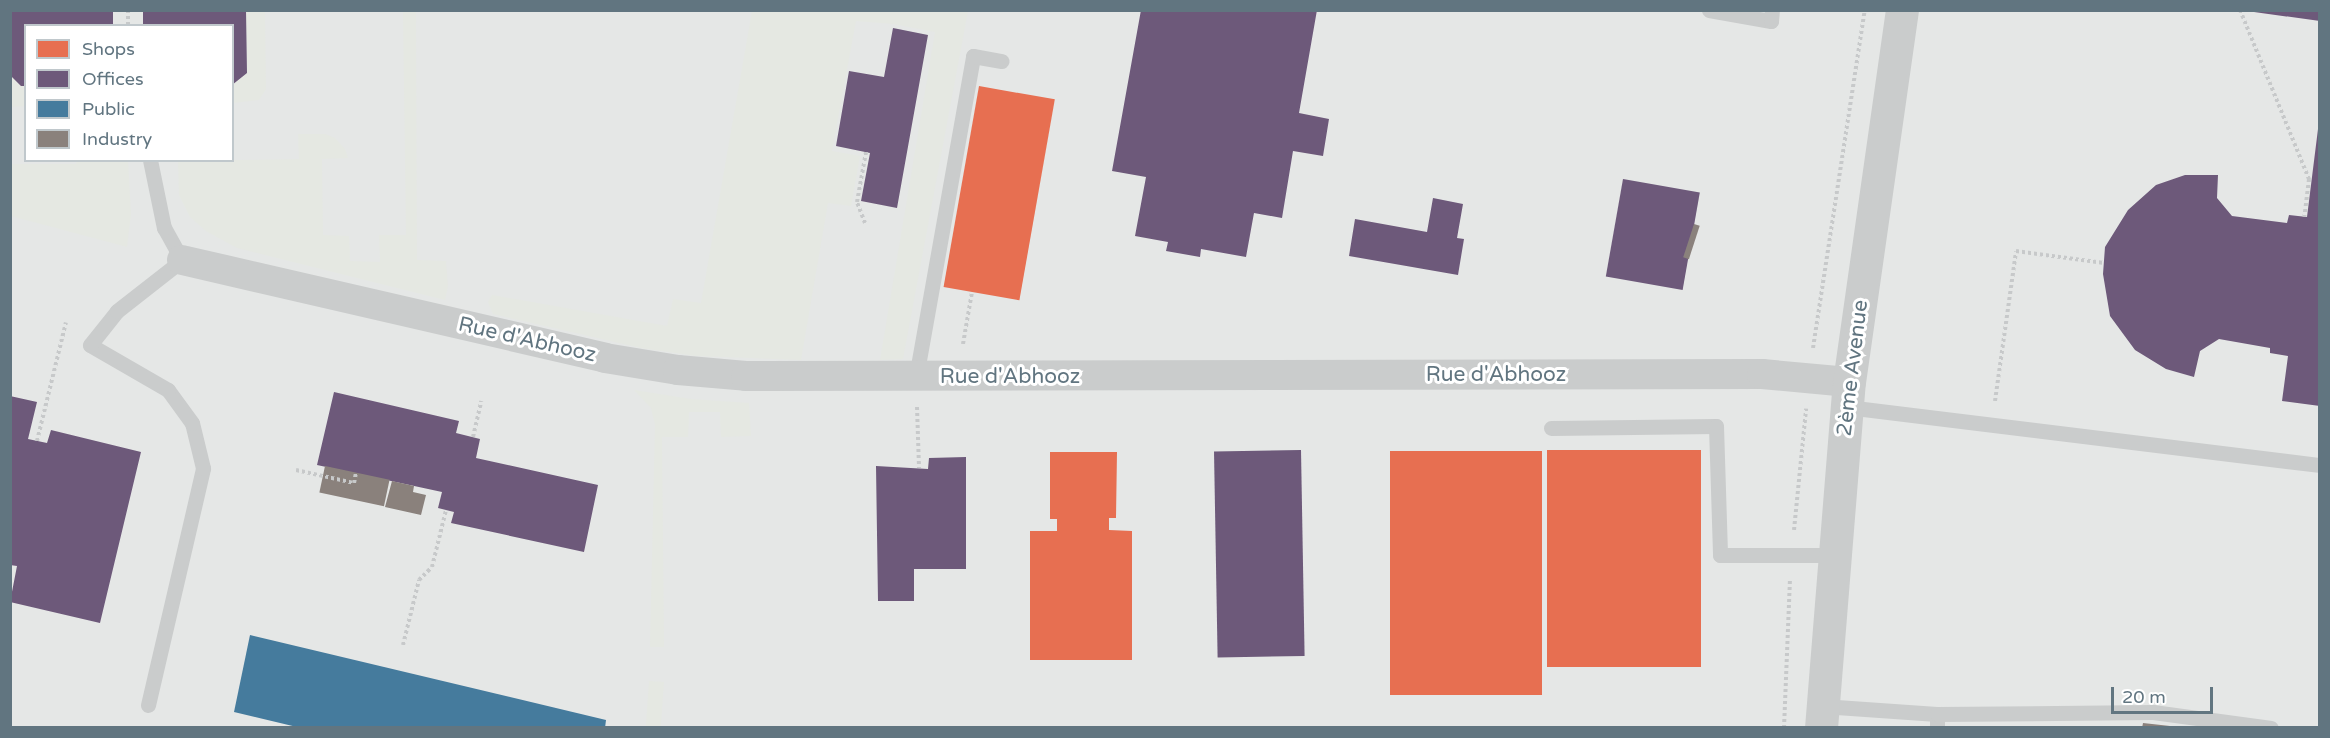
<!DOCTYPE html>
<html>
<head>
<meta charset="utf-8">
<style>
  body { margin:0 }
  #map { position:relative; width:2330px; height:738px; overflow:hidden; background:#f6f6f5; font-family:"Varela Round",sans-serif }
  div>[style] { position:absolute }
  .built>* { inset:0; background:#e5e7e6 }
  .green>* { inset:0; background:#e5e8e2; transform-origin:0 0 }
  .shops>* { inset:0; background:#e76f51; transform-origin:0 0 }
  .offices>* { inset:0; background:#6d597a; transform-origin:0 0 }
  .public>* { inset:0; background:#457b9d }
  .industry>* { inset:0; background:#8a817c; transform-origin:0 0 }
  .path>* { height:4px; margin-top:-2px; transform-origin:0; background:repeating-linear-gradient(90deg,#c7c9ca 0 3px,transparent 0 6px) }
  .service>* { height:15px; margin:-7.5px; padding:0 7.5px; transform-origin:7.5px; border-radius:7.5px; background:#cacccc }
  .minor>* { height:30px; margin:-15px; padding:0 15px; transform-origin:15px; border-radius:15px; background:#cacccc }
  .tertiary>* { height:33px; margin:-16.5px; padding:0 16.5px; transform-origin:16.5px; border-radius:16.5px; background:#cacccc }
  span { translate:-50% -50%; white-space:nowrap; text-align:center; line-height:1.15; -webkit-text-stroke:6px #fff; paint-order:stroke }
  .street-label { font-size:21px; color:#617580 }
  .frame { position:absolute; inset:0; border:12px solid #617580; pointer-events:none }
  .legend { position:absolute; left:24px; top:24px; width:210px; height:138px; box-sizing:border-box; background:#fff; border:2px solid #c0c8cc; margin:0; padding:8px 10px; list-style:none; font-size:18px; color:#617580 }
  .legend li { display:flex; align-items:center; gap:12px; height:30px }
  .legend b { width:30px; border:2px solid #c0c8cc }
  .scale { position:absolute; left:2111px; top:687px; width:102px; height:27px; box-sizing:border-box; border:3px solid #617580; border-top:0; padding-left:8px; font-size:18px; line-height:21px; white-space:nowrap; color:#617580; -webkit-text-stroke:4px #fff; paint-order:stroke }
</style>
</head>
<body>
<div id="map">
  <div class="built">
    <div style="clip-path:polygon(evenodd,11px 11px,2319px 11px,2319px 727px,11px 727px,11px 11px,26px 26px,232px 26px,232px 160px,26px 160px,26px 26px)"></div>
  </div>
  <div class="green">
    <div style="clip-path:polygon(246px 11px,265px 11px,266px 89px,259px 100px,233px 103px,232px 85px,247px 72px)"></div>
    <div style="clip-path:polygon(403px 11px,416px 11px,417px 260px,446px 261px,448px 286px,445px 300px,237px 248px,206px 231px,190px 217px,179px 195px,178px 161px,299px 159px,298px 134px,325px 134px,335px 138px,345px 149px,348px 158px,322px 159px,323px 235px,349px 236px,350px 261px,380px 262px,379px 235px,406px 235px)"></div>
    <div style="clip-path:polygon(752px 11px,968px 11px,903px 359px,880px 360px,935px 32px,893px 24px,856px 21px,832px 151px,860px 156px,851px 206px,828px 203px,801px 360px,696px 356px,641px 348px,493px 314px,488px 302px,492px 295px,667px 326px,673px 299px,701px 303px)"></div>
    <div style="clip-path:polygon(11px 22px,11px 76px,21px 86px,25px 86px,26px 106px,11px 107px)"></div>
    <div style="clip-path:polygon(77px 161px,128px 161px,131px 214px,127px 247px,11px 216px,11px 164px,76px 164px)"></div>
    <div style="clip-path:polygon(634px 390px,691px 399px,749px 403px,751px 436px,721px 437px,720px 412px,689px 412px,688px 437px,662px 437px,664px 647px,650px 647px,655px 425px,651px 408px)"></div>
    <div style="left:649px;top:681px;width:15px;height:46px;rotate:4deg"></div>
  </div>
  <div class="shops">
    <div style="left:979px;top:86px;width:77px;height:204px;rotate:10deg"></div>
    <div style="left:1547px;top:450px;width:154px;height:217px"></div>
    <div style="left:1390px;top:451px;width:152px;height:244px"></div>
    <div style="clip-path:polygon(1050px 452px,1117px 452px,1116px 518px,1109px 518px,1109px 530px,1132px 531px,1132px 660px,1030px 660px,1030px 531px,1057px 531px,1057px 519px,1050px 519px)"></div>
  </div>
  <div class="offices">
    <div style="clip-path:polygon(11px 10px,113px 10px,113px 26px,26px 26px,26px 86px,21px 86px,11px 76px)"></div>
    <div style="clip-path:polygon(143px 10px,246px 10px,247px 73px,232px 85px,232px 26px,143px 26px)"></div>
    <div style="clip-path:polygon(1141px 10px,1317px 10px,1299px 113px,1329px 119px,1323px 156px,1293px 151px,1282px 218px,1254px 213px,1246px 257px,1201px 249px,1200px 257px,1166px 251px,1168px 242px,1135px 236px,1146px 177px,1112px 171px)"></div>
    <div style="clip-path:polygon(2254px 10px,2320px 10px,2320px 21px,2254px 12px)"></div>
    <div style="clip-path:polygon(893px 28px,928px 35px,897px 208px,861px 201px,870px 153px,836px 146px,849px 71px,884px 77px)"></div>
    <div style="clip-path:polygon(2318px 129px,2320px 406px,2282px 401px,2288px 356px,2270px 353px,2270px 348px,2219px 339px,2200px 351px,2194px 377px,2166px 369px,2135px 350px,2110px 316px,2103px 274px,2105px 247px,2128px 210px,2156px 185px,2185px 175px,2218px 175px,2217px 198px,2232px 216px,2287px 223px,2289px 215px,2307px 217px)"></div>
    <div style="left:1623px;top:179px;width:78px;height:99px;rotate:10deg"></div>
    <div style="clip-path:polygon(1433px 198px,1463px 204px,1457px 238px,1464px 239px,1458px 275px,1349px 256px,1355px 219px,1427px 232px)"></div>
    <div style="clip-path:polygon(334px 392px,459px 421px,456px 433px,480px 439px,476px 458px,598px 485px,584px 552px,451px 523px,454px 512px,438px 508px,442px 492px,317px 465px)"></div>
    <div style="clip-path:polygon(10px 396px,37px 402px,28px 439px,47px 443px,51px 430px,141px 452px,100px 623px,10px 602px,17px 566px,10px 565px)"></div>
    <div style="left:1301px;top:450px;width:206px;height:87px;rotate:89deg"></div>
    <div style="clip-path:polygon(966px 457px,966px 569px,914px 569px,914px 601px,878px 601px,876px 466px,928px 469px,929px 458px)"></div>
  </div>
  <div class="public">
    <div style="clip-path:polygon(250px 635px,606px 720px,605px 728px,301px 728px,234px 712px)"></div>
  </div>
  <div class="industry">
    <div style="left:1694px;top:224px;width:6px;height:35px;rotate:18deg"></div>
    <div style="left:325px;top:466px;width:66px;height:27px;rotate:12deg"></div>
    <div style="clip-path:polygon(392px 481px,414px 486px,413px 492px,426px 495px,421px 515px,385px 507px)"></div>
    <div style="clip-path:polygon(2143px 723px,2170px 726px,2169px 728px,2142px 728px)"></div>
  </div>
  <div class="path">
    <div style="left:128px;top:10px;width:16px;rotate:90deg"></div>
    <div style="left:2240px;top:10px;width:183px;rotate:67.8deg"></div>
    <div style="left:2309px;top:179px;width:38px;rotate:97deg"></div>
    <div style="left:865px;top:223px;width:22px;rotate:-111deg"></div>
    <div style="left:857px;top:202px;width:51px;rotate:-79.8deg"></div>
    <div style="left:963px;top:344px;width:53px;rotate:-80.2deg"></div>
    <div style="left:1813px;top:348px;width:342px;rotate:-81.3deg"></div>
    <div style="left:1995px;top:401px;width:151px;rotate:-82deg"></div>
    <div style="left:2016px;top:251px;width:89px;rotate:7.8deg"></div>
    <div style="left:917px;top:407px;width:61px;rotate:88.1deg"></div>
    <div style="left:473px;top:437px;width:37px;rotate:-77deg"></div>
    <div style="left:37px;top:441px;width:122px;rotate:-76.3deg"></div>
    <div style="left:296px;top:470px;width:59px;rotate:12.6deg"></div>
    <div style="left:354px;top:483px;width:10px;rotate:-79deg"></div>
    <div style="left:1794px;top:530px;width:122px;rotate:-84.3deg"></div>
    <div style="left:403px;top:645px;width:67px;rotate:-76.2deg"></div>
    <div style="left:419px;top:580px;width:18px;rotate:-45deg"></div>
    <div style="left:432px;top:567px;width:59px;rotate:-76.2deg"></div>
    <div style="left:1784px;top:728px;width:149px;rotate:-87.7deg"></div>
  </div>
  <div class="service">
    <div style="left:1709px;top:10px;width:63px;rotate:10.1deg"></div>
    <div style="left:1771px;top:21px;width:11px;rotate:-85deg"></div>
    <div style="left:916px;top:377px;width:326px;rotate:-79.9deg"></div>
    <div style="left:973px;top:56px;width:29px;rotate:10deg"></div>
    <div style="left:1847px;top:407px;width:477px;rotate:7deg"></div>
    <div style="left:1551px;top:428px;width:165px;rotate:-0.7deg"></div>
    <div style="left:1716px;top:426px;width:129px;rotate:88.2deg"></div>
    <div style="left:1720px;top:555px;width:114px"></div>
    <div style="left:148px;top:705px;width:243px;rotate:-76.9deg"></div>
    <div style="left:203px;top:468px;width:46px;rotate:-103.7deg"></div>
    <div style="left:192px;top:423px;width:41px;rotate:-126deg"></div>
    <div style="left:168px;top:390px;width:90px;rotate:-150deg"></div>
    <div style="left:90px;top:345px;width:43px;rotate:-51.5deg"></div>
    <div style="left:117px;top:311px;width:83px;rotate:-38.1deg"></div>
    <div style="left:182px;top:260px;width:37px;rotate:-119deg"></div>
    <div style="left:164px;top:228px;width:69px;rotate:-101.6deg"></div>
    <div style="left:1822px;top:706px;width:115px;rotate:4deg"></div>
    <div style="left:1937px;top:714px;width:14px;rotate:90deg"></div>
    <div style="left:1937px;top:714px;width:216px;rotate:-0.5deg"></div>
    <div style="left:2153px;top:712px;width:119px;rotate:7.7deg"></div>
  </div>
  <div class="minor">
    <div style="left:182px;top:260px;width:434px;rotate:13deg"></div>
    <div style="left:605px;top:358px;width:74px;rotate:9.3deg"></div>
    <div style="left:678px;top:370px;width:68px;rotate:5deg"></div>
    <div style="left:746px;top:376px;width:1016px;rotate:-0.11deg"></div>
    <div style="left:1762px;top:374px;width:87px;rotate:5.3deg"></div>
  </div>
  <div class="tertiary">
    <div style="left:1821px;top:728px;width:347px;rotate:-85.4deg"></div>
    <div style="left:1849px;top:382px;width:376px;rotate:-81.9deg"></div>
  </div>
  <div class="street-label">
    <span style="left:527px;top:340px;rotate:13deg">Rue d'Abhooz</span>
    <span style="left:1853px;top:368px;rotate:-83deg">2ème Avenue</span>
    <span style="left:1496px;top:375px">Rue d'Abhooz</span>
    <span style="left:1010px;top:377px">Rue d'Abhooz</span>
  </div>
  <div class="frame"></div>
  <ul class="legend">
  <li><b style="height:16px;background:#e76f51"></b>Shops</li>
  <li><b style="height:16px;background:#6d597a"></b>Offices</li>
  <li><b style="height:16px;background:#457b9d"></b>Public</li>
  <li><b style="height:16px;background:#8a817c"></b>Industry</li>
  </ul>
  <div class="scale">20 m</div>
</div>
</body>
</html>
